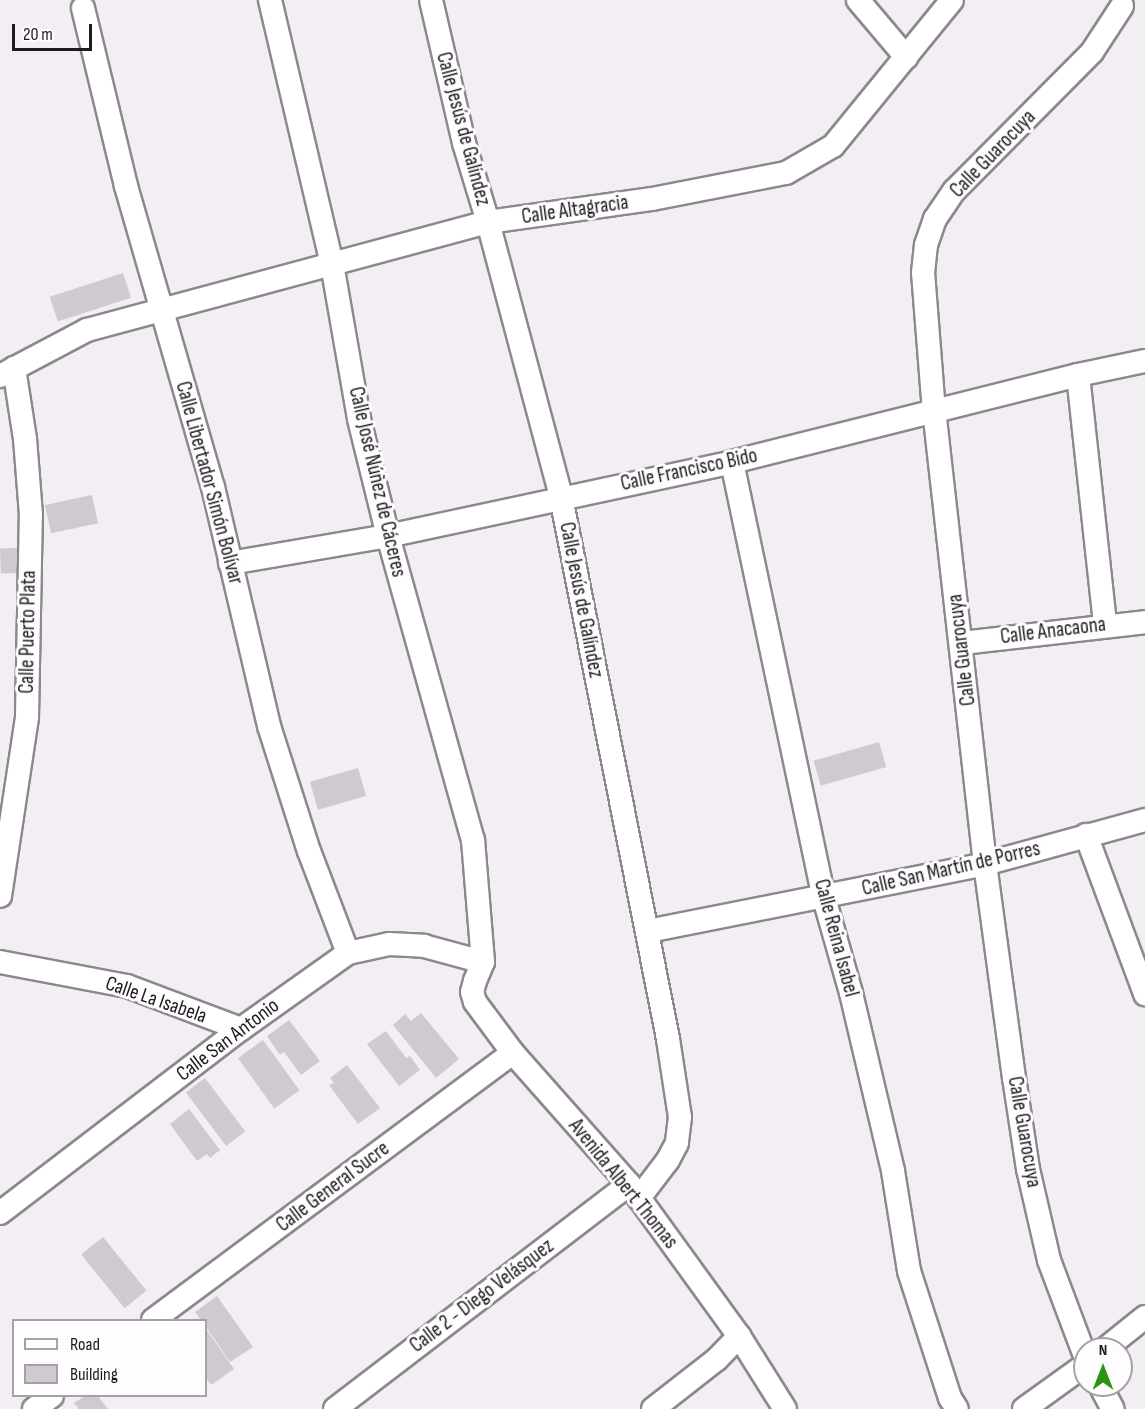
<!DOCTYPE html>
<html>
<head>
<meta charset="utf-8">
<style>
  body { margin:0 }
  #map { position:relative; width:1145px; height:1409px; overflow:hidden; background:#f2eef3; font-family:"Sofia Sans Condensed",sans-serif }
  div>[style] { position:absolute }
  .building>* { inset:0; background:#cecacf; transform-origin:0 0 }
  .roads { filter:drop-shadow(2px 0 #8c888d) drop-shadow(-2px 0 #8c888d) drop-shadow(0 2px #8c888d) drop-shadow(0 -2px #8c888d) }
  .street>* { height:22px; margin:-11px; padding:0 11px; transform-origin:11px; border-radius:11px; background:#fff }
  span { translate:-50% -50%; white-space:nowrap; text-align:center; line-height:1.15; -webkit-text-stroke:6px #fefcfe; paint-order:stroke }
  .street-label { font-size:21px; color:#1d1b1d }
  .legend { position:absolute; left:12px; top:1319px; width:195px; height:78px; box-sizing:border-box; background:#fefcfe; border:2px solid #a4a2a4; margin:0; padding:8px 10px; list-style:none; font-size:18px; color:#1d1b1d }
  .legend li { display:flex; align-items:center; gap:12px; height:30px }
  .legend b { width:30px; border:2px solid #a4a2a4 }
  .north { position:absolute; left:1073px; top:1337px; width:60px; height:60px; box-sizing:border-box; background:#fefcfe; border:2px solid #a4a2a4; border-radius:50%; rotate:0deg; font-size:16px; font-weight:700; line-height:24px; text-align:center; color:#1d1b1d }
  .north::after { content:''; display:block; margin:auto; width:21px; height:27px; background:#2d9212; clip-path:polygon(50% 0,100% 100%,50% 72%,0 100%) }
  .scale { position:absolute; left:12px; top:24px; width:80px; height:27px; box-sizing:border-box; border:3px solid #1d1b1d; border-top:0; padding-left:8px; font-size:18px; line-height:21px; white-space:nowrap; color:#1d1b1d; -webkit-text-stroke:4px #fefcfe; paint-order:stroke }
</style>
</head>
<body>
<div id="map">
  <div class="building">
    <div style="left:123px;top:273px;width:26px;height:77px;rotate:72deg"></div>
    <div style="left:92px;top:495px;width:29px;height:48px;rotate:78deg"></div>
    <div style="left:17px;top:548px;width:25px;height:17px;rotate:88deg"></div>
    <div style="left:879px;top:742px;width:26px;height:68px;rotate:74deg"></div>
    <div style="left:358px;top:768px;width:29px;height:50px;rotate:74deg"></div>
    <div style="clip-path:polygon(421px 1013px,459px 1059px,436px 1078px,393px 1025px,405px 1014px,411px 1021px)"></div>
    <div style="clip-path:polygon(289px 1020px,320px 1061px,301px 1075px,284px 1052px,280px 1055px,267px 1036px)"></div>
    <div style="clip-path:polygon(386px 1031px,406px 1058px,410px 1056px,420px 1070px,399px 1086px,367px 1044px)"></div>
    <div style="left:263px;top:1040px;width:62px;height:31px;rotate:54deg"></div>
    <div style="clip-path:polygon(347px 1065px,380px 1108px,358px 1124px,329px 1085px,334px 1083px,330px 1078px)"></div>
    <div style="left:205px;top:1078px;width:67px;height:24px;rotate:53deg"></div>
    <div style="clip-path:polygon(189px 1109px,220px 1150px,210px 1158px,207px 1154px,197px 1161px,170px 1124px)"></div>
    <div style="left:103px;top:1237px;width:69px;height:28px;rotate:51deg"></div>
    <div style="clip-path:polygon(217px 1296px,253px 1347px,230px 1362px,206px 1327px,206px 1320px,201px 1320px,195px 1312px)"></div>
    <div style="clip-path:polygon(206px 1329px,234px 1369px,211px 1385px,206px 1378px)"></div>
    <div style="clip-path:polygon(85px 1396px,98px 1396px,108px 1409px,79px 1409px,74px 1403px)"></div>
  </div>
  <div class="roads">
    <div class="street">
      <div style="left:270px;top:0;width:271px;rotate:76.8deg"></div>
      <div style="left:332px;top:264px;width:157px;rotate:80.1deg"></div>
      <div style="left:359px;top:419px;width:121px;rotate:76.1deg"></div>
      <div style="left:388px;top:536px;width:316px;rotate:74.4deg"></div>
      <div style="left:473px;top:840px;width:122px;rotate:85.3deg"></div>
      <div style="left:431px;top:0;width:147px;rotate:77deg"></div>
      <div style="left:464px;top:143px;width:83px;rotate:73.1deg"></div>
      <div style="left:488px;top:222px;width:285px;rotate:75.1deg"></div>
      <div style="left:561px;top:497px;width:552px;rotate:78.83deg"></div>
      <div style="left:668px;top:1039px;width:79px;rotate:81.3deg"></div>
      <div style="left:680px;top:1117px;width:26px;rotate:97deg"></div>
      <div style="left:677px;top:1143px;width:19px;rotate:118deg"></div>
      <div style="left:668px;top:1160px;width:48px;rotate:127.3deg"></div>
      <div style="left:858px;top:0;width:75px;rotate:49.9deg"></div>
      <div style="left:83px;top:8px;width:183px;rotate:76.4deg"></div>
      <div style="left:126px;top:186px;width:313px;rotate:73.9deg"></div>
      <div style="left:213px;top:487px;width:245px;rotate:76.8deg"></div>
      <div style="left:269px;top:726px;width:131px;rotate:72.3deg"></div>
      <div style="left:309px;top:851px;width:109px;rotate:69.1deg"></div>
      <div style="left:1078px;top:375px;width:250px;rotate:83.8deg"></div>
      <div style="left:0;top:376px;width:98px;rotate:-27.9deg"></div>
      <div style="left:87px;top:330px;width:415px;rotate:-15.1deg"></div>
      <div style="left:488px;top:222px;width:166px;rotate:-8deg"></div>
      <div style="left:652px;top:199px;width:136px;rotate:-11deg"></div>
      <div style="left:786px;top:173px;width:54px;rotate:-29.9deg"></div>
      <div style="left:833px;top:146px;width:188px;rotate:-50.8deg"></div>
      <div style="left:732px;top:462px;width:446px;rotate:78.1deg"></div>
      <div style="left:824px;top:898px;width:99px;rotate:74.1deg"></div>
      <div style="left:851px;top:993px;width:183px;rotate:76.7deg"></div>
      <div style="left:893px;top:1171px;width:101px;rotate:80.9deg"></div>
      <div style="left:909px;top:1271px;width:133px;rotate:72.1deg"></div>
      <div style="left:950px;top:1398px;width:13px;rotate:58deg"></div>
      <div style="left:230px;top:563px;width:160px;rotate:-9.7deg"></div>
      <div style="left:388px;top:536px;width:352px;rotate:-12.1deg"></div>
      <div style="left:732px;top:462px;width:357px;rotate:-14.1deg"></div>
      <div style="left:1078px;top:375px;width:68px;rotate:-11.8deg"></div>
      <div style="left:962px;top:643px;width:184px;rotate:-6.5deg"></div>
      <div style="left:1086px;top:835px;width:170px;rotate:69.6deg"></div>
      <div style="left:0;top:896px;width:181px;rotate:-81.4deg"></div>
      <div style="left:27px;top:717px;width:202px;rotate:-88.9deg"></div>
      <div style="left:31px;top:515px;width:76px;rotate:-94.5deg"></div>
      <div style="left:25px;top:439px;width:72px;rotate:-98.8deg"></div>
      <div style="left:648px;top:931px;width:344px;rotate:-11.2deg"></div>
      <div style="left:985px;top:864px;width:166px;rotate:-15.4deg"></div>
      <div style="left:0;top:962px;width:129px;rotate:10.7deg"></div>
      <div style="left:127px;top:986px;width:122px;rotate:20.7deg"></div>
      <div style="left:483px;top:962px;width:21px;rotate:113deg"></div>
      <div style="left:475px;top:981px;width:11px;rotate:105deg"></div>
      <div style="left:472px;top:992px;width:10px;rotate:73deg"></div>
      <div style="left:475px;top:1002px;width:64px;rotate:53.3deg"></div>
      <div style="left:513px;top:1053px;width:175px;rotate:48.5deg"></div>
      <div style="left:629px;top:1184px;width:188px;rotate:54.1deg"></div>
      <div style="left:739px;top:1336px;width:86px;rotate:57.8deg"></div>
      <div style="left:0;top:1213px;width:303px;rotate:-37.4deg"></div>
      <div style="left:241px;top:1029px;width:131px;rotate:-35.4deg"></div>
      <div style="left:348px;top:953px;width:42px;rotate:-12.4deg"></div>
      <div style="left:389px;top:944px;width:35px;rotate:3deg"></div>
      <div style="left:424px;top:946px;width:61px;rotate:15.2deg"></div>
      <div style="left:153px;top:1320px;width:448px;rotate:-36.6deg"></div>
      <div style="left:1105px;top:1349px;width:51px;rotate:-38.7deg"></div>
      <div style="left:1085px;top:1356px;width:103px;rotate:-110.6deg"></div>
      <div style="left:1049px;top:1260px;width:93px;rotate:-103deg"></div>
      <div style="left:1028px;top:1169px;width:92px;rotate:-98.7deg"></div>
      <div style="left:1014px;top:1078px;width:216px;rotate:-97.7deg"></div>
      <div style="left:985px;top:864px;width:455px;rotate:-96.4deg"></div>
      <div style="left:934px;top:412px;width:139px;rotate:-94.5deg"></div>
      <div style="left:923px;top:273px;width:28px;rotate:-84deg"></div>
      <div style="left:926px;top:245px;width:28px;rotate:-71deg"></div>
      <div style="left:935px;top:219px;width:34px;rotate:-56deg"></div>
      <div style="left:954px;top:191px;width:196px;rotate:-45.2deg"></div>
      <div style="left:1092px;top:52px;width:55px;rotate:-56.9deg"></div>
      <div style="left:1100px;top:1385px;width:27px;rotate:62deg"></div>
      <div style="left:34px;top:1409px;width:22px;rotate:-36deg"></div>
      <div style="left:335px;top:1409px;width:370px;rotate:-37.4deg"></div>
      <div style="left:653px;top:1409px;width:81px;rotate:-38deg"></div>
      <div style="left:717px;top:1359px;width:32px;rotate:-46deg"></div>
      <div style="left:1024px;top:1409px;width:75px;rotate:-35.8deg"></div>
    </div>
  </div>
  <div class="street-label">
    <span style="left:463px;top:129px;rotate:75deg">Calle Jesús de Galíndez</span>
    <span style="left:993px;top:154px;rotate:-46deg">Calle Guarocuya</span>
    <span style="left:575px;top:210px;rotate:-8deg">Calle Altagracia</span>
    <span style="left:689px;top:470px;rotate:-12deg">Calle Francisco Bido</span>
    <span style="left:377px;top:482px;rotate:77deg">Calle José Núñez de Cáceres</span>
    <span style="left:209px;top:483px;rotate:75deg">Calle Libertador Simón Bolívar</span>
    <span style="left:581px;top:600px;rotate:79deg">Calle Jesús de Galíndez</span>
    <span style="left:1053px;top:631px;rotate:-7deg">Calle Anacaona</span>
    <span style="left:28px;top:632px;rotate:-89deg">Calle Puerto Plata</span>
    <span style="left:962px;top:650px;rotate:-97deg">Calle Guarocuya</span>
    <span style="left:951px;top:869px;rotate:-13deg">Calle San Martín de Porres</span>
    <span style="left:836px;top:938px;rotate:75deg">Calle Reina Isabel</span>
    <span style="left:156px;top:1000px;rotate:19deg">Calle La Isabela</span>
    <span style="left:228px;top:1040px;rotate:-37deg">Calle San Antonio</span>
    <span style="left:1024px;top:1132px;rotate:80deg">Calle Guarocuya</span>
    <span style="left:623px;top:1184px;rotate:51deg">Avenida Albert Thomas</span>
    <span style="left:333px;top:1187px;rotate:-37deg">Calle General Sucre</span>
    <span style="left:482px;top:1296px;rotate:-37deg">Calle 2 - Diego Velásquez</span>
  </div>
  <ul class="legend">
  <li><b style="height:8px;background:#fff"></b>Road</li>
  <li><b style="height:16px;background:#cecacf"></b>Building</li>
  </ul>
  <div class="north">N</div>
  <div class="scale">20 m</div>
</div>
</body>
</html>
